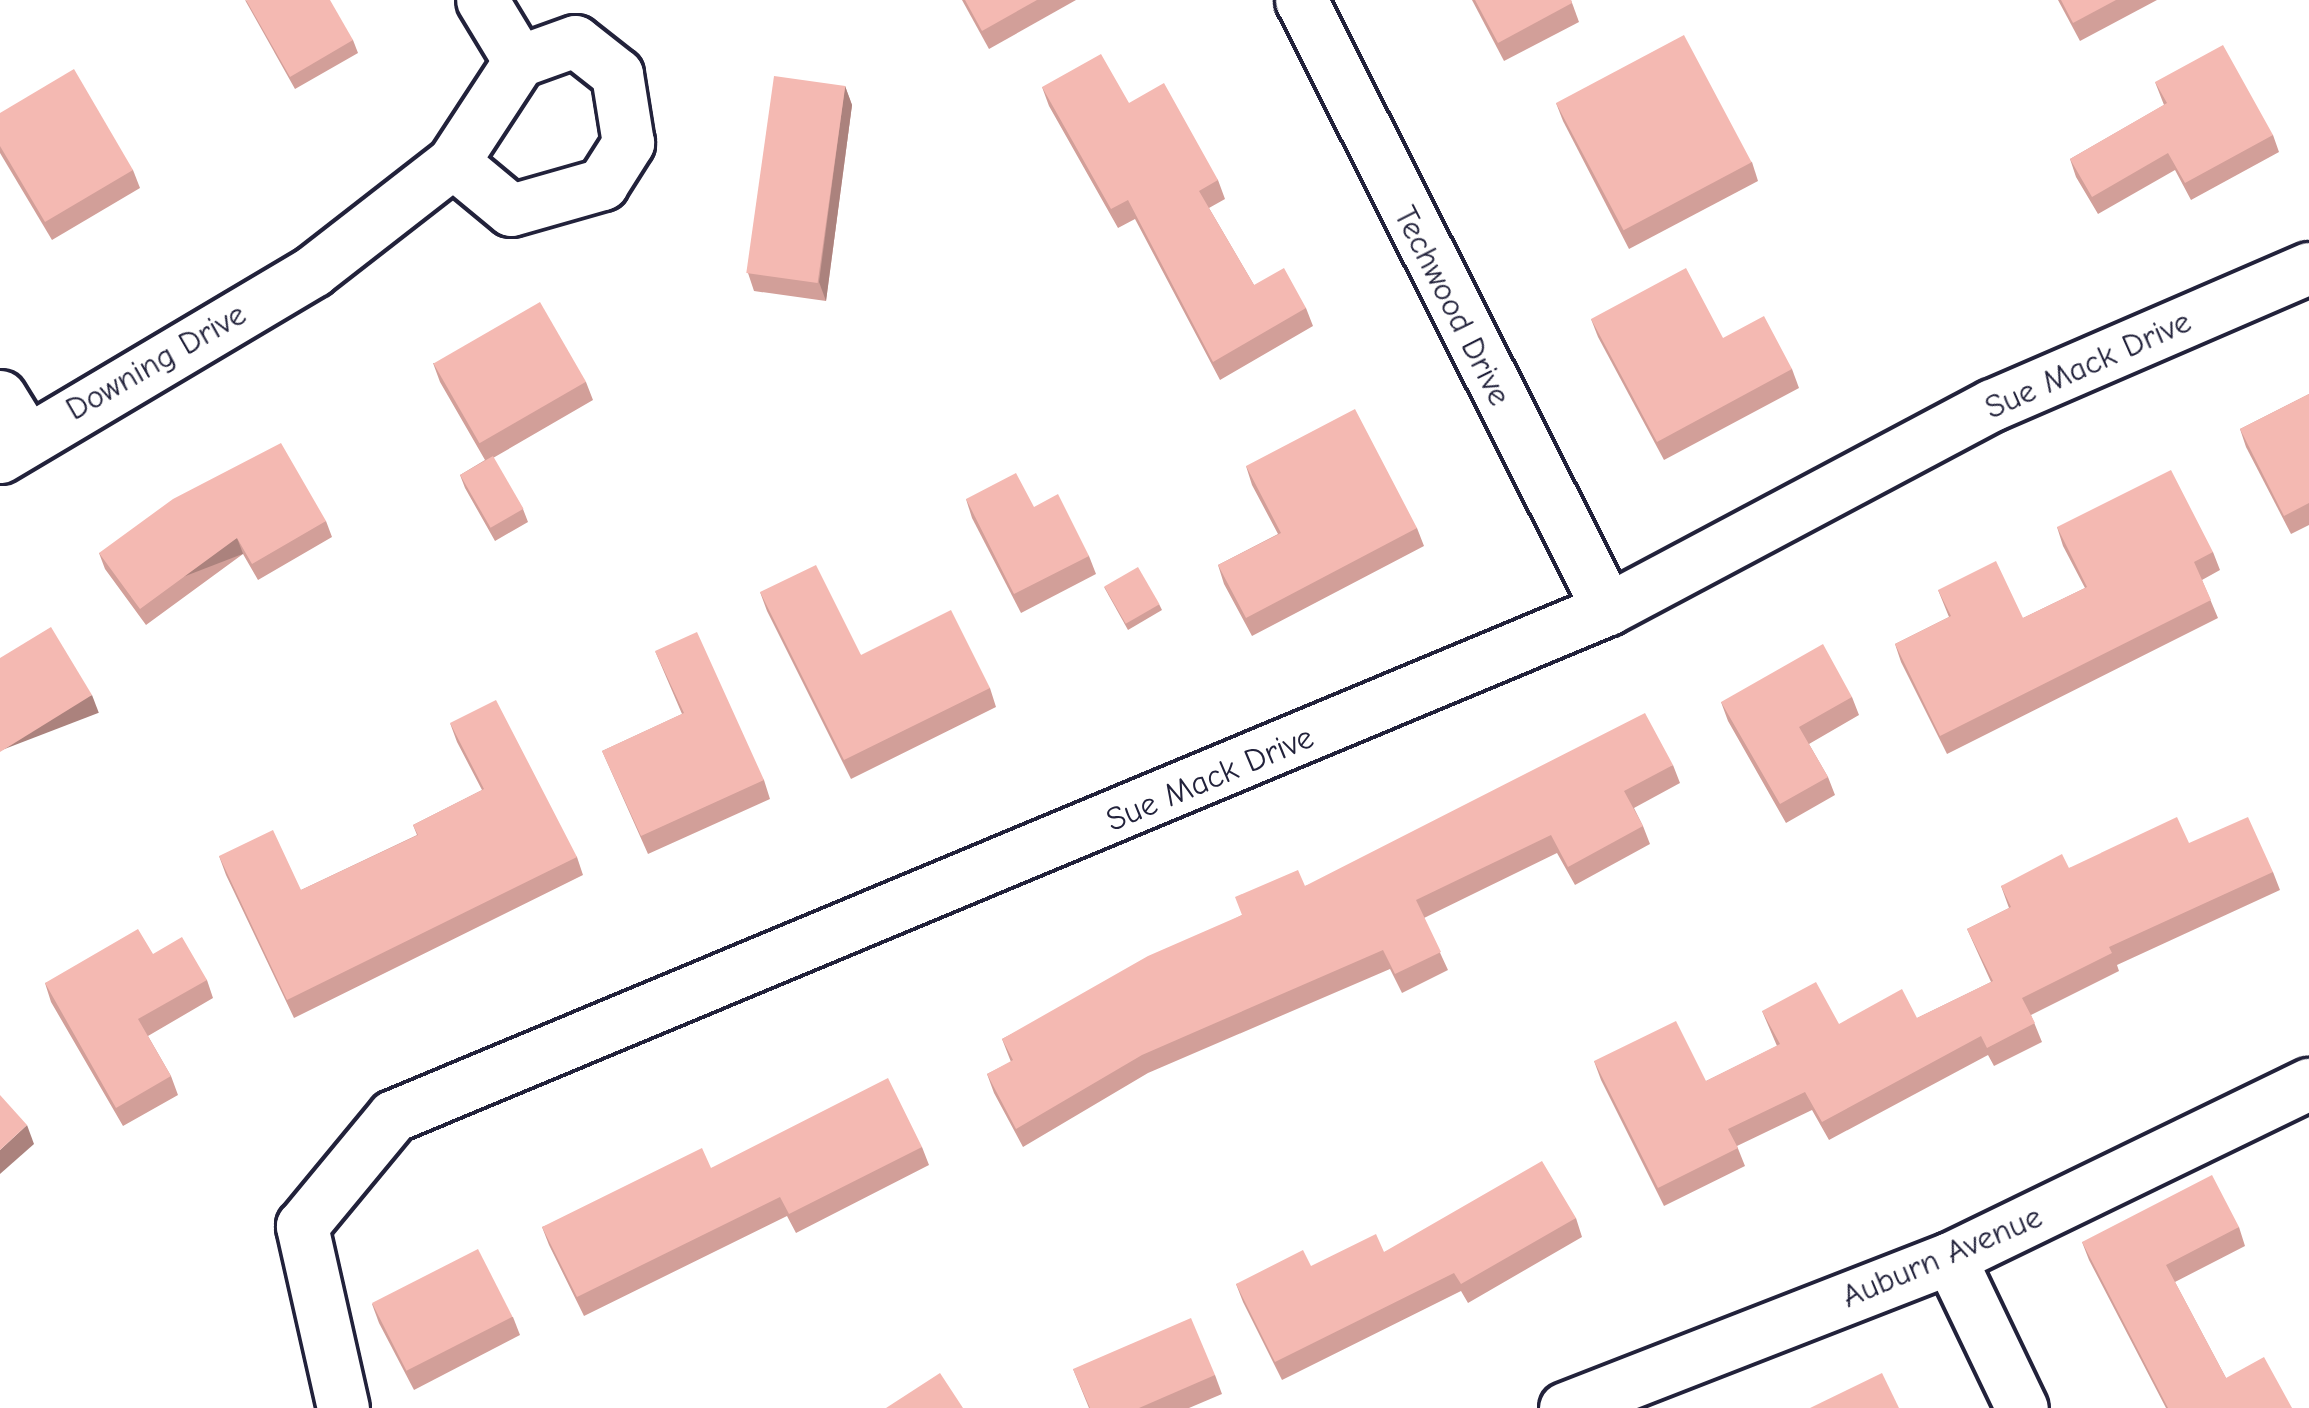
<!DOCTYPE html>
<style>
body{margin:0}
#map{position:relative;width:2309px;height:1408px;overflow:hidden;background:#fff;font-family:"Comic Neue",sans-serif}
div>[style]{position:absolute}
.roads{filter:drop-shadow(3px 0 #22223b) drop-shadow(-3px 0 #22223b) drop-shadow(0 3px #22223b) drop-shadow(0 -3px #22223b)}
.minor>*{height:51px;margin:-25.5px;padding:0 25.5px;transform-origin:25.5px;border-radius:25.5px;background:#fff}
.wall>*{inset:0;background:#d29f99}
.shaded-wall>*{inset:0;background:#ab827d;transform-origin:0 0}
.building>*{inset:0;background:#f4b9b2;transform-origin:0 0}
span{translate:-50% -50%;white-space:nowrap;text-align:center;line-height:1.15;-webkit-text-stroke:9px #fff;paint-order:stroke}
.street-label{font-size:33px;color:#22223b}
</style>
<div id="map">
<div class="roads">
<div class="minor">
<div style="left:1301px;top:0;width:682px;rotate:63.25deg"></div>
<div style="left:453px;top:162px;width:75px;rotate:39.6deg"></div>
<div style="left:511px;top:210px;width:95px;rotate:-15.9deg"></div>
<div style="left:602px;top:184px;width:49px;rotate:-57.6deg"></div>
<div style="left:628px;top:143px;width:70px;rotate:-99.1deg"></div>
<div style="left:617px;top:74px;width:53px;rotate:-141.8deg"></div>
<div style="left:575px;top:41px;width:59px;rotate:160.3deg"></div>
<div style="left:0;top:396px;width:49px;rotate:58.2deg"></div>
<div style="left:0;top:457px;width:364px;rotate:-30.7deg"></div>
<div style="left:313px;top:271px;width:177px;rotate:-37.9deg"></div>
<div style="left:453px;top:162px;width:121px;rotate:-56.8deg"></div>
<div style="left:519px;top:61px;width:71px;rotate:-121.2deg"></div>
<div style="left:1950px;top:1258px;width:166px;rotate:64.4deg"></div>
<div style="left:343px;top:1408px;width:187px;rotate:-102.7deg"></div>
<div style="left:302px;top:1226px;width:143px;rotate:-50.4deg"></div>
<div style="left:393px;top:1116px;width:1317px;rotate:-22.65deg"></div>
<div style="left:1608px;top:609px;width:435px;rotate:-28deg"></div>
<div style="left:1992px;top:405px;width:345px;rotate:-23.4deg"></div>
<div style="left:1565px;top:1408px;width:413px;rotate:-21.3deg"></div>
<div style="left:1950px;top:1258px;width:399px;rotate:-25.9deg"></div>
</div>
</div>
<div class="wall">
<div style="clip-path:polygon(245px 0,353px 40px,358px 53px,295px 89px)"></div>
<div style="clip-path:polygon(962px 0,1076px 0,989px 49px)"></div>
<div style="clip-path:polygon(1472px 0,1571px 0,1579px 22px,1504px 61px)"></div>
<div style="clip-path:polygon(2058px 0,2157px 0,2080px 41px)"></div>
<div style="clip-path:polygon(2155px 82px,2273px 135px,2279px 152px,2191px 200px,2175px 170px,2098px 214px,2076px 177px,2070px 159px,2164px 105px)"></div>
<div style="clip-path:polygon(845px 86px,852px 105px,826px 301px,754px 291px,748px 273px)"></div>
<div style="clip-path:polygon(1042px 87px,1129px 103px,1218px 180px,1225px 199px,1209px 208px,1254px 285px,1306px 308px,1313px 326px,1220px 380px,1135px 219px,1118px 228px,1049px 106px)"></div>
<div style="clip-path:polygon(1556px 103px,1752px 162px,1758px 181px,1629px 249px,1563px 121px)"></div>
<div style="clip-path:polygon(0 113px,133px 170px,140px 188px,52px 240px,0 153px)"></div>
<div style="clip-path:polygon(1591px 319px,1723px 338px,1792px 369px,1799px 388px,1664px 460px,1598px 337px)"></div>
<div style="clip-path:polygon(433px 363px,586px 382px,593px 400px,493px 458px,523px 509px,528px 522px,495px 541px,465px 488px,460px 475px,485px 460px,440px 382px)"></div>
<div style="clip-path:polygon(2309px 394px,2309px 525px,2291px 534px,2246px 447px,2240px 429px)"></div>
<div style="clip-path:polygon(1246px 466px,1417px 528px,1424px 546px,1252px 636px,1224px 584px,1218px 565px,1278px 534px,1252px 485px)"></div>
<div style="clip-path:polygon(966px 499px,1034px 507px,1089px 556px,1096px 574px,1021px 613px,972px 518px)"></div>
<div style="clip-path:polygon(326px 521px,332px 537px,258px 580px,243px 554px,146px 625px,105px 569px,99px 553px)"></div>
<div style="clip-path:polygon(2057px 527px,2213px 552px,2220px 570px,2202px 580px,2218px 618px,1947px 754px,1901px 662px,1895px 644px,1949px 617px,1938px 590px,2023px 618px,2085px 588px,2063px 546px)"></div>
<div style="clip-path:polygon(1104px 587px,1159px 604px,1162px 610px,1128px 630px)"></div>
<div style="clip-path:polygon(760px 592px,861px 655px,990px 688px,996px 707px,851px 779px,767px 611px)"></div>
<div style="clip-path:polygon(655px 651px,764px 780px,770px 799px,648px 854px,602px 751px,682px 714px)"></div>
<div style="clip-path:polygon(1852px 697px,1859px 715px,1809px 744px,1828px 777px,1835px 795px,1786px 823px,1728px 721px,1721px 702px)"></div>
<div style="clip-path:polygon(450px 723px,577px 857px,583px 875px,294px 1018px,226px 875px,219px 856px,301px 890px,417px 835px,413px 825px,482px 790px,457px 742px)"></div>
<div style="clip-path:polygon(1673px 765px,1680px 783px,1634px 808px,1643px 826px,1650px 844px,1575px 885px,1557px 853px,1424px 918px,1448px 970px,1402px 993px,1390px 969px,1148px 1073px,1023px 1147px,994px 1093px,987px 1074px,1011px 1062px,1002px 1039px,1242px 915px,1305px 886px)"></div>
<div style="clip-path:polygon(2189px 843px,2273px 872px,2280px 890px,2117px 965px,2119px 971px,2031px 1015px,2042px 1042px,1994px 1066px,1988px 1055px,1829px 1140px,1812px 1110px,1737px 1146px,1745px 1166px,1664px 1206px,1601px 1080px,1594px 1061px,1706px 1081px,1777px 1046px,1762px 1011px,1839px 1024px,1917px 1018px,1991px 982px,1967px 929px,2009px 908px,2001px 886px,2069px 868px)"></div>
<div style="clip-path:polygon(153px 954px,207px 980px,213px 998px,148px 1036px,171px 1076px,178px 1095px,123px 1126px,51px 1002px,45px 983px)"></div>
<div style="clip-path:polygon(922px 1147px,929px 1165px,796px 1233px,787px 1216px,584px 1316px,549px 1245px,542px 1227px,711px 1168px)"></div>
<div style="clip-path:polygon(1576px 1218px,1582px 1237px,1468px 1303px,1461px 1291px,1282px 1380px,1243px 1302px,1236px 1284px,1384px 1252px)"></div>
<div style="clip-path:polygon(2239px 1227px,2245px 1246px,2175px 1282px,2226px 1378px,2292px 1408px,2166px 1408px,2089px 1260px,2082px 1242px)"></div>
<div style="clip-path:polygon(372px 1304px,513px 1317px,520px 1335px,414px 1390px,379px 1323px)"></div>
<div style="clip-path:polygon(1073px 1369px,1215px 1375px,1222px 1394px,1189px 1408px,1089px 1408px)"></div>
</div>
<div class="shaded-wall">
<div style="clip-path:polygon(845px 86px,852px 105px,826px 301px,819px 282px)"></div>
<div style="left:237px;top:538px;width:17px;height:120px;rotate:69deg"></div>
<div style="left:92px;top:695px;width:19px;height:108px;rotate:69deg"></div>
<div style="clip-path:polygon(27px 1125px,34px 1144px,0 1174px,0 1150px)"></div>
</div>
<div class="building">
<div style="clip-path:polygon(246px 0,330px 0,353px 40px,290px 77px)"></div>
<div style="clip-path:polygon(965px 0,1037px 0,982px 31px)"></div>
<div style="clip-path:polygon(1475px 0,1571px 0,1572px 3px,1498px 43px)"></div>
<div style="clip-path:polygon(2061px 0,2116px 0,2073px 23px)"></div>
<div style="left:1684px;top:35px;width:144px;height:145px;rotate:62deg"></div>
<div style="clip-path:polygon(2223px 45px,2273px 135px,2185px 183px,2168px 153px,2092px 197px,2070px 159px,2167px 103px,2155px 82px)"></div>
<div style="clip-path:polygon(1101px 54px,1129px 103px,1164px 83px,1218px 180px,1199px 191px,1254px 285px,1284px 268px,1306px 308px,1213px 362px,1128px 200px,1111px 209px,1042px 87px)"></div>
<div style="clip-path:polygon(74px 69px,133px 170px,45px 222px,0 146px,0 113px)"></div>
<div style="left:774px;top:76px;width:72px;height:199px;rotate:8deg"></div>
<div style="clip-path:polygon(1686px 268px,1723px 338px,1764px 316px,1792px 369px,1657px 442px,1591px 319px)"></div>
<div style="left:540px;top:302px;width:92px;height:123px;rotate:60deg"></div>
<div style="clip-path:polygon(2309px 394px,2309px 503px,2284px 516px,2240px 429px)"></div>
<div style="clip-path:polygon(1355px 409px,1417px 528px,1246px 618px,1218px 565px,1281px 533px,1246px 466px)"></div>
<div style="clip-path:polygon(281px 443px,326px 521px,252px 564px,237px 538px,140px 609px,99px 553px,173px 499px)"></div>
<div style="left:493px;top:456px;width:61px;height:38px;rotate:60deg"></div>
<div style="clip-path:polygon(2171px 470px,2213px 552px,2194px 562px,2211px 600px,1940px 736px,1895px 644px,1951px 616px,1938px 590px,1996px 561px,2023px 618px,2087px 587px,2057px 527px)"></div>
<div style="clip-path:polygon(1016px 473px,1034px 507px,1058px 494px,1089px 556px,1014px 594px,966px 499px)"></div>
<div style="clip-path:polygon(816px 565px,861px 655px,951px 610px,990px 688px,844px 760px,760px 592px)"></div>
<div style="left:1138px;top:567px;width:43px;height:39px;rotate:60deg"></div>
<div style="clip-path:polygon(51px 627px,92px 695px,0 752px,0 658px)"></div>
<div style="clip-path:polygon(697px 632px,764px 780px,641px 836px,602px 751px,684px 713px,655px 651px)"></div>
<div style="clip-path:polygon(1823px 644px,1852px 697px,1799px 727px,1828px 777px,1780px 804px,1721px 702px)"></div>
<div style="clip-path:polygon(496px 700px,577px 857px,287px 1000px,219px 856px,273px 830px,301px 890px,418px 835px,413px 825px,484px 789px,450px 723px)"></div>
<div style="clip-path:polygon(1645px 713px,1673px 765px,1624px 791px,1643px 826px,1568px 867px,1551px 835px,1416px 900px,1441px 952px,1395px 974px,1383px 950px,1142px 1055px,1016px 1129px,987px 1074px,1013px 1060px,1002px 1039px,1148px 956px,1242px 915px,1235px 897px,1298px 870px,1305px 886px)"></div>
<div style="clip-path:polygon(2177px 817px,2189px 843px,2248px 817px,2273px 872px,2109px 947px,2112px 953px,2022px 998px,2035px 1023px,1987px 1048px,1981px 1036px,1822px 1122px,1805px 1092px,1728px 1129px,1738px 1148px,1658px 1188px,1594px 1061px,1676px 1021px,1706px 1081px,1780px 1044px,1762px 1011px,1816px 982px,1839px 1024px,1902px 989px,1917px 1018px,1993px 981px,1967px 929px,2011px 907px,2001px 886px,2062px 854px,2069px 868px)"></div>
<div style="clip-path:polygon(138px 929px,153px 954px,182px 937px,207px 980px,138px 1019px,171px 1076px,116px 1108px,45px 983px)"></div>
<div style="clip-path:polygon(888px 1078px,922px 1147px,789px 1214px,780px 1197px,577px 1297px,542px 1227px,702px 1148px,711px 1168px)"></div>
<div style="clip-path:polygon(0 1095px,27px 1125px,0 1150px)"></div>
<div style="clip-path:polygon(1542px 1161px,1576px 1218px,1461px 1284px,1454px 1273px,1275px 1362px,1236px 1284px,1303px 1250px,1311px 1266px,1376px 1234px,1384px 1252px)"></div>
<div style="clip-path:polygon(2212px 1175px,2239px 1227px,2166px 1265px,2226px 1378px,2264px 1357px,2292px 1408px,2168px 1408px,2082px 1242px)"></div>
<div style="left:478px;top:1249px;width:76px;height:119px;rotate:63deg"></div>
<div style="clip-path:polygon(1191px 1318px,1215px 1375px,1139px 1408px,1090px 1408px,1073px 1369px)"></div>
<div style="clip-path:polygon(940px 1373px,963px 1408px,886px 1408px)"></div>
<div style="clip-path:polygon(1882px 1373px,1899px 1408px,1810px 1408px)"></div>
</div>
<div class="street-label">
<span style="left:1452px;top:306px;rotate:63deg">Techwood Drive</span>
<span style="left:156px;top:362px;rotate:-30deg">Downing Drive</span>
<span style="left:2088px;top:365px;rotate:-24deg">Sue Mack Drive</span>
<span style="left:1210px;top:779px;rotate:-23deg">Sue Mack Drive</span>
<span style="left:1942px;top:1257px;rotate:-23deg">Auburn Avenue</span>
</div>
</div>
